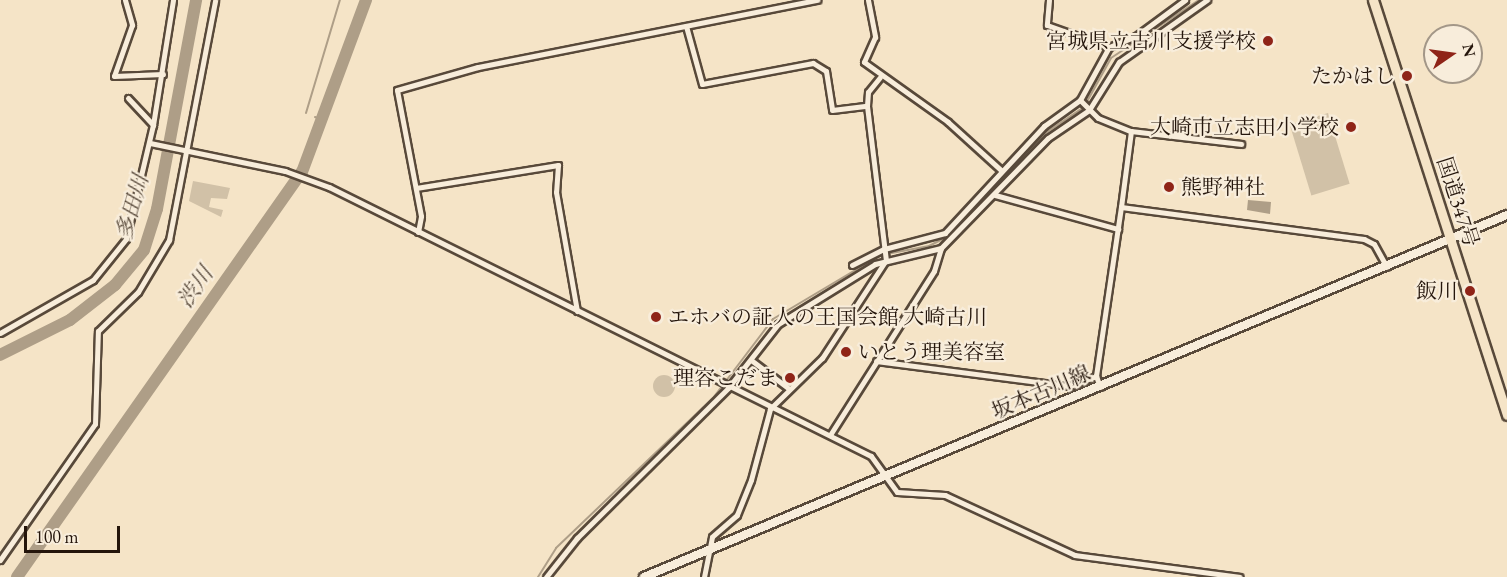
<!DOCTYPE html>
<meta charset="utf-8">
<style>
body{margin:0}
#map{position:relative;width:1507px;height:577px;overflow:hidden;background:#f5e4c7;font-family:"EB Garamond","Noto Serif JP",serif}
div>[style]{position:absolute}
.green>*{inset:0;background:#d1c1a7;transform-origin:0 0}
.round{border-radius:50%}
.water>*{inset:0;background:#ae9e87}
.stream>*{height:2px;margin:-1px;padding:0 1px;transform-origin:1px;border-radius:1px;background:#ae9e87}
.river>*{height:12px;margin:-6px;padding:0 6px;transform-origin:6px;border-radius:6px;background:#ae9e87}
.roads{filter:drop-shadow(2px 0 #58493a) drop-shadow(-2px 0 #58493a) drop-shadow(0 2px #58493a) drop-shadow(0 -2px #58493a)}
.street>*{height:5px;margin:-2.5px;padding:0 2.5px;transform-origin:2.5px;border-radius:2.5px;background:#f8eddb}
.secondary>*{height:8px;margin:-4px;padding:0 4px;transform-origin:4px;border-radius:4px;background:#f8eddb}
.highway>*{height:9px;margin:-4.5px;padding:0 4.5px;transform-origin:4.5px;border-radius:4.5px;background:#f5e4c7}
.dots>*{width:16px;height:16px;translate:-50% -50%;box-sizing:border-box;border:3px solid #f8eddb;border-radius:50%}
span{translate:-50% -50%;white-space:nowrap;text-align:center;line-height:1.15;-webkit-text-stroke:4.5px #f8eddb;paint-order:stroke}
.poi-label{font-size:21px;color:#24150b}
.right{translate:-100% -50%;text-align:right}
.left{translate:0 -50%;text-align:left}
.street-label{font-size:21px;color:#24150b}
.water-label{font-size:22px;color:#5b4c3d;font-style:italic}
.north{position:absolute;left:1423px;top:24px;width:60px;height:60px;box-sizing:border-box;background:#f8eddb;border:2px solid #a39788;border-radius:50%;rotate:77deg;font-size:16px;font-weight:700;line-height:24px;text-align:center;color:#24150b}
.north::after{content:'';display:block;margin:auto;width:21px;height:27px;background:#8f2418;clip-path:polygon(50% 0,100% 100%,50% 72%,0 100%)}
.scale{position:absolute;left:24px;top:526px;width:96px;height:27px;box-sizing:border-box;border:3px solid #24150b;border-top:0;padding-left:8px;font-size:18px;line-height:21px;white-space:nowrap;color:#24150b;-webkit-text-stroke:4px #f8eddb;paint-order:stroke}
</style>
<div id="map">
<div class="green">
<div style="left:1328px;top:113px;width:74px;height:40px;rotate:73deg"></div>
<div style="clip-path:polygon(193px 181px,230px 188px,227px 199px,211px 198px,209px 207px,223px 210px,221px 217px,189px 201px)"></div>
<div class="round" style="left:653px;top:375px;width:22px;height:22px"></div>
</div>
<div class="water">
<div style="clip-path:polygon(1248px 200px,1271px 202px,1270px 214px,1247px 210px)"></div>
</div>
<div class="stream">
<div style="left:306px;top:113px;width:118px;rotate:-73.3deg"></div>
<div style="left:315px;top:117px;width:9px;rotate:21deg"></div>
<div style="left:972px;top:213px;width:110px;rotate:-47.2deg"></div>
<div style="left:1047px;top:132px;width:45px;rotate:-34deg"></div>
<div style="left:1084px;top:107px;width:56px;rotate:-61.1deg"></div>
<div style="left:1111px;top:58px;width:105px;rotate:-33.4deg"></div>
<div style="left:538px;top:577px;width:34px;rotate:-58deg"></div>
<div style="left:556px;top:548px;width:217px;rotate:-43.7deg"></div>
<div style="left:713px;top:398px;width:99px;rotate:-52.8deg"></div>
<div style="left:773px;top:319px;width:126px;rotate:-30.7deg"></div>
<div style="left:881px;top:255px;width:49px;rotate:-10.6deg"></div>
<div style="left:929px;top:246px;width:22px;rotate:-27deg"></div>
</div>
<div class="river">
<div style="left:0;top:355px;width:78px;rotate:-26.6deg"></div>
<div style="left:70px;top:320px;width:57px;rotate:-37.9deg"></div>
<div style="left:115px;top:285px;width:45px;rotate:-50.4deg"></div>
<div style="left:144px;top:250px;width:43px;rotate:-72.4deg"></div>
<div style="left:157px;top:209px;width:213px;rotate:-79.4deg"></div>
<div style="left:17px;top:577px;width:495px;rotate:-54.9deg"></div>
<div style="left:302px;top:172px;width:184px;rotate:-69.6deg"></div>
</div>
<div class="roads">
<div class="street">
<div style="left:125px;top:0;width:26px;rotate:74deg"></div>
<div style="left:132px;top:25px;width:54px;rotate:109.4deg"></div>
<div style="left:114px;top:76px;width:49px;rotate:-2.3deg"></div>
<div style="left:868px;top:0;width:38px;rotate:79deg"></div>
<div style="left:875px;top:37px;width:27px;rotate:114deg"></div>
<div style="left:864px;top:62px;width:103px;rotate:35.5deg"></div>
<div style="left:948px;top:122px;width:72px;rotate:42.2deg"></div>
<div style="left:1049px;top:0;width:25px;rotate:95deg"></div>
<div style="left:1047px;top:25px;width:66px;rotate:19.5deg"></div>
<div style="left:686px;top:26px;width:60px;rotate:74.6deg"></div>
<div style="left:702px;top:84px;width:113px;rotate:-10.7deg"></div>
<div style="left:813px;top:63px;width:15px;rotate:32deg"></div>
<div style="left:826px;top:71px;width:39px;rotate:81deg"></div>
<div style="left:832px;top:110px;width:35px;rotate:-7deg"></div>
<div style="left:867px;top:106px;width:155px;rotate:83deg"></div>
<div style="left:886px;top:260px;width:117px;rotate:123.1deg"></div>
<div style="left:822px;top:358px;width:73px;rotate:135.6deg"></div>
<div style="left:770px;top:409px;width:73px;rotate:105deg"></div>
<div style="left:751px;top:480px;width:38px;rotate:112deg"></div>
<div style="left:737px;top:515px;width:33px;rotate:139deg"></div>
<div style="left:712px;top:537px;width:41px;rotate:101.3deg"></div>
<div style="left:128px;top:98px;width:37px;rotate:47deg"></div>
<div style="left:1080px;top:100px;width:25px;rotate:45deg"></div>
<div style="left:1098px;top:118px;width:35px;rotate:22deg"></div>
<div style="left:1131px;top:131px;width:77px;rotate:97.5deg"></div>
<div style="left:1121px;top:207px;width:245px;rotate:7.5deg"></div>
<div style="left:1364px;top:239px;width:11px;rotate:27deg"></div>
<div style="left:1374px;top:244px;width:26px;rotate:61deg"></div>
<div style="left:867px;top:106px;width:14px;rotate:-86deg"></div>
<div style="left:868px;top:92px;width:19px;rotate:-51deg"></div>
<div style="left:1131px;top:131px;width:111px;rotate:6.7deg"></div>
<div style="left:150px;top:143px;width:138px;rotate:11.7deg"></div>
<div style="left:285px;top:171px;width:47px;rotate:20deg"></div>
<div style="left:329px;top:187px;width:605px;rotate:26.4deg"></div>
<div style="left:871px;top:456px;width:44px;rotate:54.2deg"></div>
<div style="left:897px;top:492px;width:48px;rotate:3.6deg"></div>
<div style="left:945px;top:495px;width:143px;rotate:24.8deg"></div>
<div style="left:1075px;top:555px;width:166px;rotate:7.6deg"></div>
<div style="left:416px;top:188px;width:144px;rotate:-9.2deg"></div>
<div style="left:558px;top:165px;width:27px;rotate:94deg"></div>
<div style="left:556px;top:192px;width:121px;rotate:80deg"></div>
<div style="left:995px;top:195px;width:128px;rotate:15.5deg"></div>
<div style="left:418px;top:232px;width:16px;rotate:-79deg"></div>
<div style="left:421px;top:216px;width:128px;rotate:-100.8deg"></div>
<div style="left:397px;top:90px;width:84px;rotate:-15.9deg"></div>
<div style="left:478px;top:67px;width:346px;rotate:-11.2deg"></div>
<div style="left:852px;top:265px;width:36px;rotate:-27deg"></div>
<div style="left:884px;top:249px;width:63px;rotate:-14.7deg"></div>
<div style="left:945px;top:233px;width:146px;rotate:-47.2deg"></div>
<div style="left:1044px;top:126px;width:44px;rotate:-35.8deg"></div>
<div style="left:1080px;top:100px;width:60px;rotate:-61.3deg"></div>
<div style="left:1109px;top:47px;width:29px;rotate:-22deg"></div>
<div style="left:1136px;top:36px;width:61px;rotate:-36.3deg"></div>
<div style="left:0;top:333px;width:107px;rotate:-29.7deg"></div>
<div style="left:93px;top:280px;width:53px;rotate:-51.2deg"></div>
<div style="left:126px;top:239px;width:117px;rotate:-76.7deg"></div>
<div style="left:153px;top:125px;width:127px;rotate:-80.9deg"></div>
<div style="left:751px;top:360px;width:46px;rotate:37.1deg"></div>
<div style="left:876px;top:361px;width:195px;rotate:7.4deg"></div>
<div style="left:1069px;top:386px;width:29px;rotate:-20deg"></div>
<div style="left:1100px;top:387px;width:12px;rotate:-110deg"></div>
<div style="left:1096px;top:376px;width:171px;rotate:-81.6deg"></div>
<div style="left:830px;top:435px;width:194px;rotate:-57.6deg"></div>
<div style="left:934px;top:271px;width:24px;rotate:-73deg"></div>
<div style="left:0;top:560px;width:166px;rotate:-55.1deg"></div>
<div style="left:95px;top:424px;width:93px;rotate:-88.2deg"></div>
<div style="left:98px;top:331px;width:56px;rotate:-44.3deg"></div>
<div style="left:138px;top:292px;width:61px;rotate:-59.2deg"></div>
<div style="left:169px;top:240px;width:244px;rotate:-79.1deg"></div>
<div style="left:546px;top:577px;width:50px;rotate:-51.5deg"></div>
<div style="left:577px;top:538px;width:213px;rotate:-44.8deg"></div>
<div style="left:728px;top:388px;width:81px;rotate:-52deg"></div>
<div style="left:778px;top:324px;width:114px;rotate:-31.7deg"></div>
<div style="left:875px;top:264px;width:68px;rotate:-13.6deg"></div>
<div style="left:941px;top:248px;width:153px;rotate:-45.8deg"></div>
<div style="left:1048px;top:138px;width:50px;rotate:-34.3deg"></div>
<div style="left:1089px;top:110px;width:57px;rotate:-58deg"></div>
<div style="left:1119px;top:62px;width:108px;rotate:-35.2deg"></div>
</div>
<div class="secondary">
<div style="left:644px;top:577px;width:936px;rotate:-22.76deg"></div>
</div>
<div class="highway">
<div style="left:1373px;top:0;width:436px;rotate:72.1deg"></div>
</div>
</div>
<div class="dots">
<div style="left:1268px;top:41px;background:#8f2418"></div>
<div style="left:1407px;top:76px;background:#8f2418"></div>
<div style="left:1351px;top:127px;background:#8f2418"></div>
<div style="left:1169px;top:187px;background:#8f2418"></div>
<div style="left:1470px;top:291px;background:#8f2418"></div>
<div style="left:656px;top:317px;background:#8f2418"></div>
<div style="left:846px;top:352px;background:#8f2418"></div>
<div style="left:790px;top:378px;background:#8f2418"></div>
</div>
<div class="poi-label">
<span class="right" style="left:1256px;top:41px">宮城県立古川支援学校</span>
<span class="right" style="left:1395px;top:76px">たかはし</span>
<span class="right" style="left:1339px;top:127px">大崎市立志田小学校</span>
<span class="left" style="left:1181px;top:187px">熊野神社</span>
<span class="right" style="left:1458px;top:291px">飯川</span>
<span class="left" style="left:668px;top:317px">エホバの証人の王国会館 大崎古川</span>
<span class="left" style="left:858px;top:352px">いとう理美容室</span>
<span class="right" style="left:778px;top:378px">理容こだま</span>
</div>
<div class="street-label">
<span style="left:1458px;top:202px;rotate:72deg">国道347号</span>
<span style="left:1041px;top:392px;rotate:-23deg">坂本古川線</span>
</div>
<div class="water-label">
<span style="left:132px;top:207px;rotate:-74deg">多田川</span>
<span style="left:195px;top:287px;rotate:-55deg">渋川</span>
</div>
<div class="north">N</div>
<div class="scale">100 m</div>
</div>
